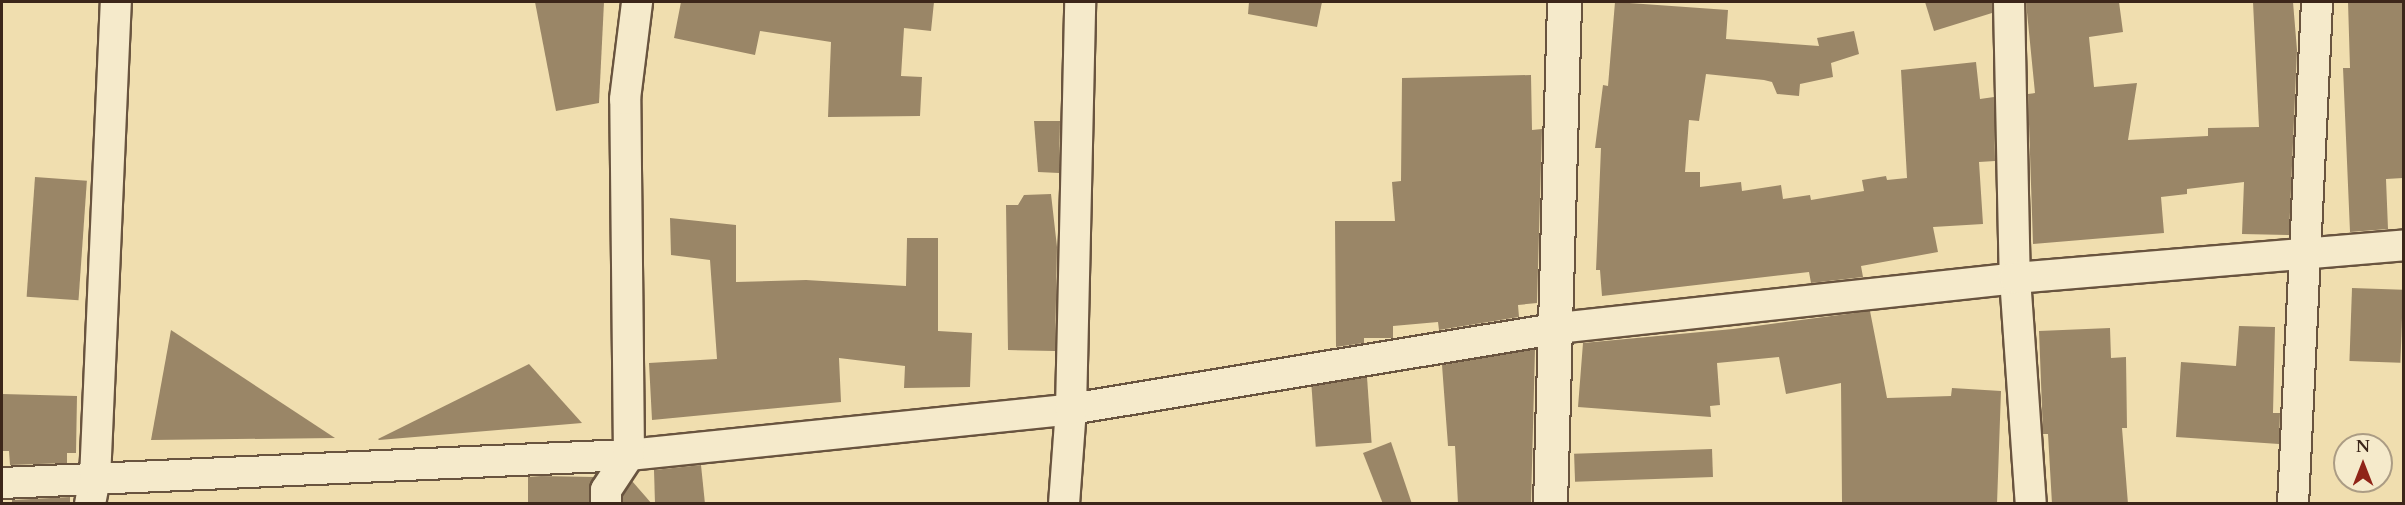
<!DOCTYPE html>
<style>
body{margin:0}
#map{position:relative;width:2405px;height:505px;overflow:hidden;background:#f0deaf;font-family:Cardo,serif}
div>[style]{position:absolute}
.building>*{inset:0;background:#9a8667;transform-origin:0 0}
.roads{filter:drop-shadow(2px 0 #69543f) drop-shadow(-2px 0 #69543f) drop-shadow(0 2px #69543f) drop-shadow(0 -2px #69543f)}
.street>*{height:30px;margin:-15px;padding:0 15px;transform-origin:15px;border-radius:15px;background:#f5eacb}
.secondary>*{height:33px;margin:-16.5px;padding:0 16.5px;transform-origin:16.5px;border-radius:16.5px;background:#f5eacb}
span{translate:-50% -50%;white-space:nowrap;text-align:center;line-height:1.15;-webkit-text-stroke:5px #f5eacb;paint-order:stroke}
.frame{position:absolute;inset:0;border:3px solid #3c261a;pointer-events:none}
.north{position:absolute;left:2333px;top:433px;width:60px;height:60px;box-sizing:border-box;background:#f5eacb;border:2px solid #ab9c84;border-radius:50%;rotate:0deg;font-size:16px;font-weight:700;line-height:24px;text-align:center;color:#3c261a}
.north::after{content:'';display:block;margin:auto;width:21px;height:27px;background:#8f2418;clip-path:polygon(50% 0,100% 100%,50% 72%,0 100%)}
</style>
<div id="map">
<div class="building">
<div style="clip-path:polygon(535px 2px,604px 2px,599px 103px,556px 111px)"></div>
<div style="clip-path:polygon(681px 2px,934px 2px,931px 31px,904px 28px,901px 76px,922px 77px,920px 116px,828px 117px,831px 42px,760px 31px,755px 55px,674px 38px)"></div>
<div style="clip-path:polygon(1249px 2px,1322px 2px,1317px 27px,1248px 14px)"></div>
<div style="clip-path:polygon(1615px 2px,1728px 10px,1726px 39px,1819px 46px,1817px 38px,1854px 31px,1859px 54px,1831px 63px,1833px 77px,1800px 84px,1799px 96px,1777px 94px,1772px 82px,1764px 80px,1706px 74px,1699px 121px,1689px 120px,1685px 172px,1700px 172px,1700px 187px,1741px 182px,1742px 191px,1781px 185px,1783px 199px,1810px 195px,1811px 200px,1864px 191px,1862px 180px,1886px 176px,1887px 180px,1907px 178px,1901px 70px,1976px 62px,1980px 99px,1994px 97px,1995px 161px,1979px 162px,1983px 224px,1933px 227px,1938px 252px,1861px 266px,1863px 277px,1811px 283px,1809px 272px,1602px 296px,1600px 270px,1596px 270px,1601px 148px,1595px 148px,1603px 85px,1608px 86px)"></div>
<div style="clip-path:polygon(1925px 2px,1992px 2px,1992px 13px,1934px 31px)"></div>
<div style="clip-path:polygon(2026px 2px,2119px 2px,2123px 32px,2089px 37px,2094px 87px,2137px 83px,2128px 140px,2208px 136px,2208px 128px,2259px 127px,2253px 2px,2293px 2px,2297px 50px,2289px 235px,2242px 234px,2244px 182px,2187px 189px,2187px 194px,2161px 197px,2164px 233px,2033px 244px,2028px 94px,2035px 93px)"></div>
<div style="clip-path:polygon(2348px 2px,2403px 2px,2403px 178px,2386px 179px,2388px 229px,2350px 232px,2343px 68px,2350px 68px)"></div>
<div style="clip-path:polygon(1531px 75px,1532px 130px,1542px 129px,1537px 303px,1518px 305px,1519px 317px,1439px 330px,1438px 322px,1393px 326px,1393px 338px,1364px 338px,1364px 343px,1336px 347px,1335px 221px,1395px 221px,1392px 182px,1401px 181px,1402px 78px)"></div>
<div style="clip-path:polygon(1034px 121px,1060px 121px,1059px 173px,1038px 172px)"></div>
<div style="left:35px;top:177px;width:52px;height:120px;rotate:4deg"></div>
<div style="clip-path:polygon(1051px 194px,1057px 247px,1055px 351px,1008px 350px,1006px 205px,1018px 205px,1024px 195px)"></div>
<div style="clip-path:polygon(670px 218px,736px 225px,736px 282px,806px 280px,906px 286px,907px 238px,938px 238px,938px 331px,972px 333px,970px 387px,904px 388px,905px 366px,839px 358px,841px 402px,652px 420px,649px 363px,717px 359px,710px 260px,671px 255px)"></div>
<div style="left:2352px;top:288px;width:51px;height:73px;rotate:2deg"></div>
<div style="clip-path:polygon(1870px 311px,1887px 398px,1951px 396px,1952px 388px,2001px 391px,1997px 504px,1842px 503px,1841px 383px,1786px 394px,1779px 357px,1717px 363px,1720px 405px,1710px 406px,1711px 417px,1578px 407px,1583px 343px,1733px 329px)"></div>
<div style="clip-path:polygon(2239px 326px,2275px 327px,2273px 413px,2280px 413px,2279px 444px,2176px 437px,2181px 362px,2236px 366px)"></div>
<div style="clip-path:polygon(2110px 328px,2111px 358px,2126px 357px,2127px 428px,2122px 428px,2128px 504px,2052px 504px,2048px 434px,2043px 434px,2039px 331px)"></div>
<div style="clip-path:polygon(171px 330px,335px 438px,151px 440px)"></div>
<div style="clip-path:polygon(1535px 349px,1531px 504px,1458px 504px,1455px 446px,1448px 446px,1442px 365px)"></div>
<div style="clip-path:polygon(529px 364px,582px 423px,379px 440px,378px 439px)"></div>
<div style="left:1367px;top:377px;width:66px;height:56px;rotate:86deg"></div>
<div style="clip-path:polygon(2px 394px,77px 396px,76px 453px,67px 453px,67px 463px,10px 465px,9px 451px,2px 451px)"></div>
<div style="clip-path:polygon(1391px 442px,1412px 504px,1383px 504px,1363px 453px)"></div>
<div style="left:1712px;top:449px;width:28px;height:138px;rotate:88deg"></div>
<div style="clip-path:polygon(701px 465px,705px 504px,655px 504px,654px 470px)"></div>
<div style="clip-path:polygon(541px 476px,594px 477px,589px 504px,528px 504px,528px 477px)"></div>
<div style="clip-path:polygon(632px 481px,652px 504px,623px 504px,623px 495px)"></div>
<div style="clip-path:polygon(70px 497px,70px 504px,12px 504px,12px 500px)"></div>
</div>
<div class="roads">
<div class="street">
<div style="left:2009px;top:2px;width:276px;rotate:88.8deg"></div>
<div style="left:2015px;top:278px;width:227px;rotate:86deg"></div>
<div style="left:2px;top:483px;width:628px;rotate:-2.56deg"></div>
<div style="left:629px;top:455px;width:444px;rotate:-5.9deg"></div>
<div style="left:1071px;top:409px;width:494px;rotate:-9.4deg"></div>
<div style="left:1558px;top:328px;width:460px;rotate:-6.2deg"></div>
<div style="left:2015px;top:278px;width:390px;rotate:-4.8deg"></div>
<div style="left:90px;top:504px;width:25px;rotate:-79deg"></div>
<div style="left:95px;top:479px;width:477px;rotate:-87.5deg"></div>
<div style="left:606px;top:504px;width:14px;rotate:-90deg"></div>
<div style="left:606px;top:490px;width:42px;rotate:-56.7deg"></div>
<div style="left:629px;top:455px;width:356px;rotate:-90.6deg"></div>
<div style="left:625px;top:99px;width:98px;rotate:-82.9deg"></div>
<div style="left:1064px;top:504px;width:95px;rotate:-85.8deg"></div>
<div style="left:1071px;top:409px;width:407px;rotate:-88.7deg"></div>
<div style="left:2293px;top:504px;width:503px;rotate:-87.26deg"></div>
</div>
<div class="secondary">
<div style="left:1550px;top:504px;width:502px;rotate:-88.4deg"></div>
</div>
</div>
<div class="frame"></div>
<div class="north">N</div>
</div>
